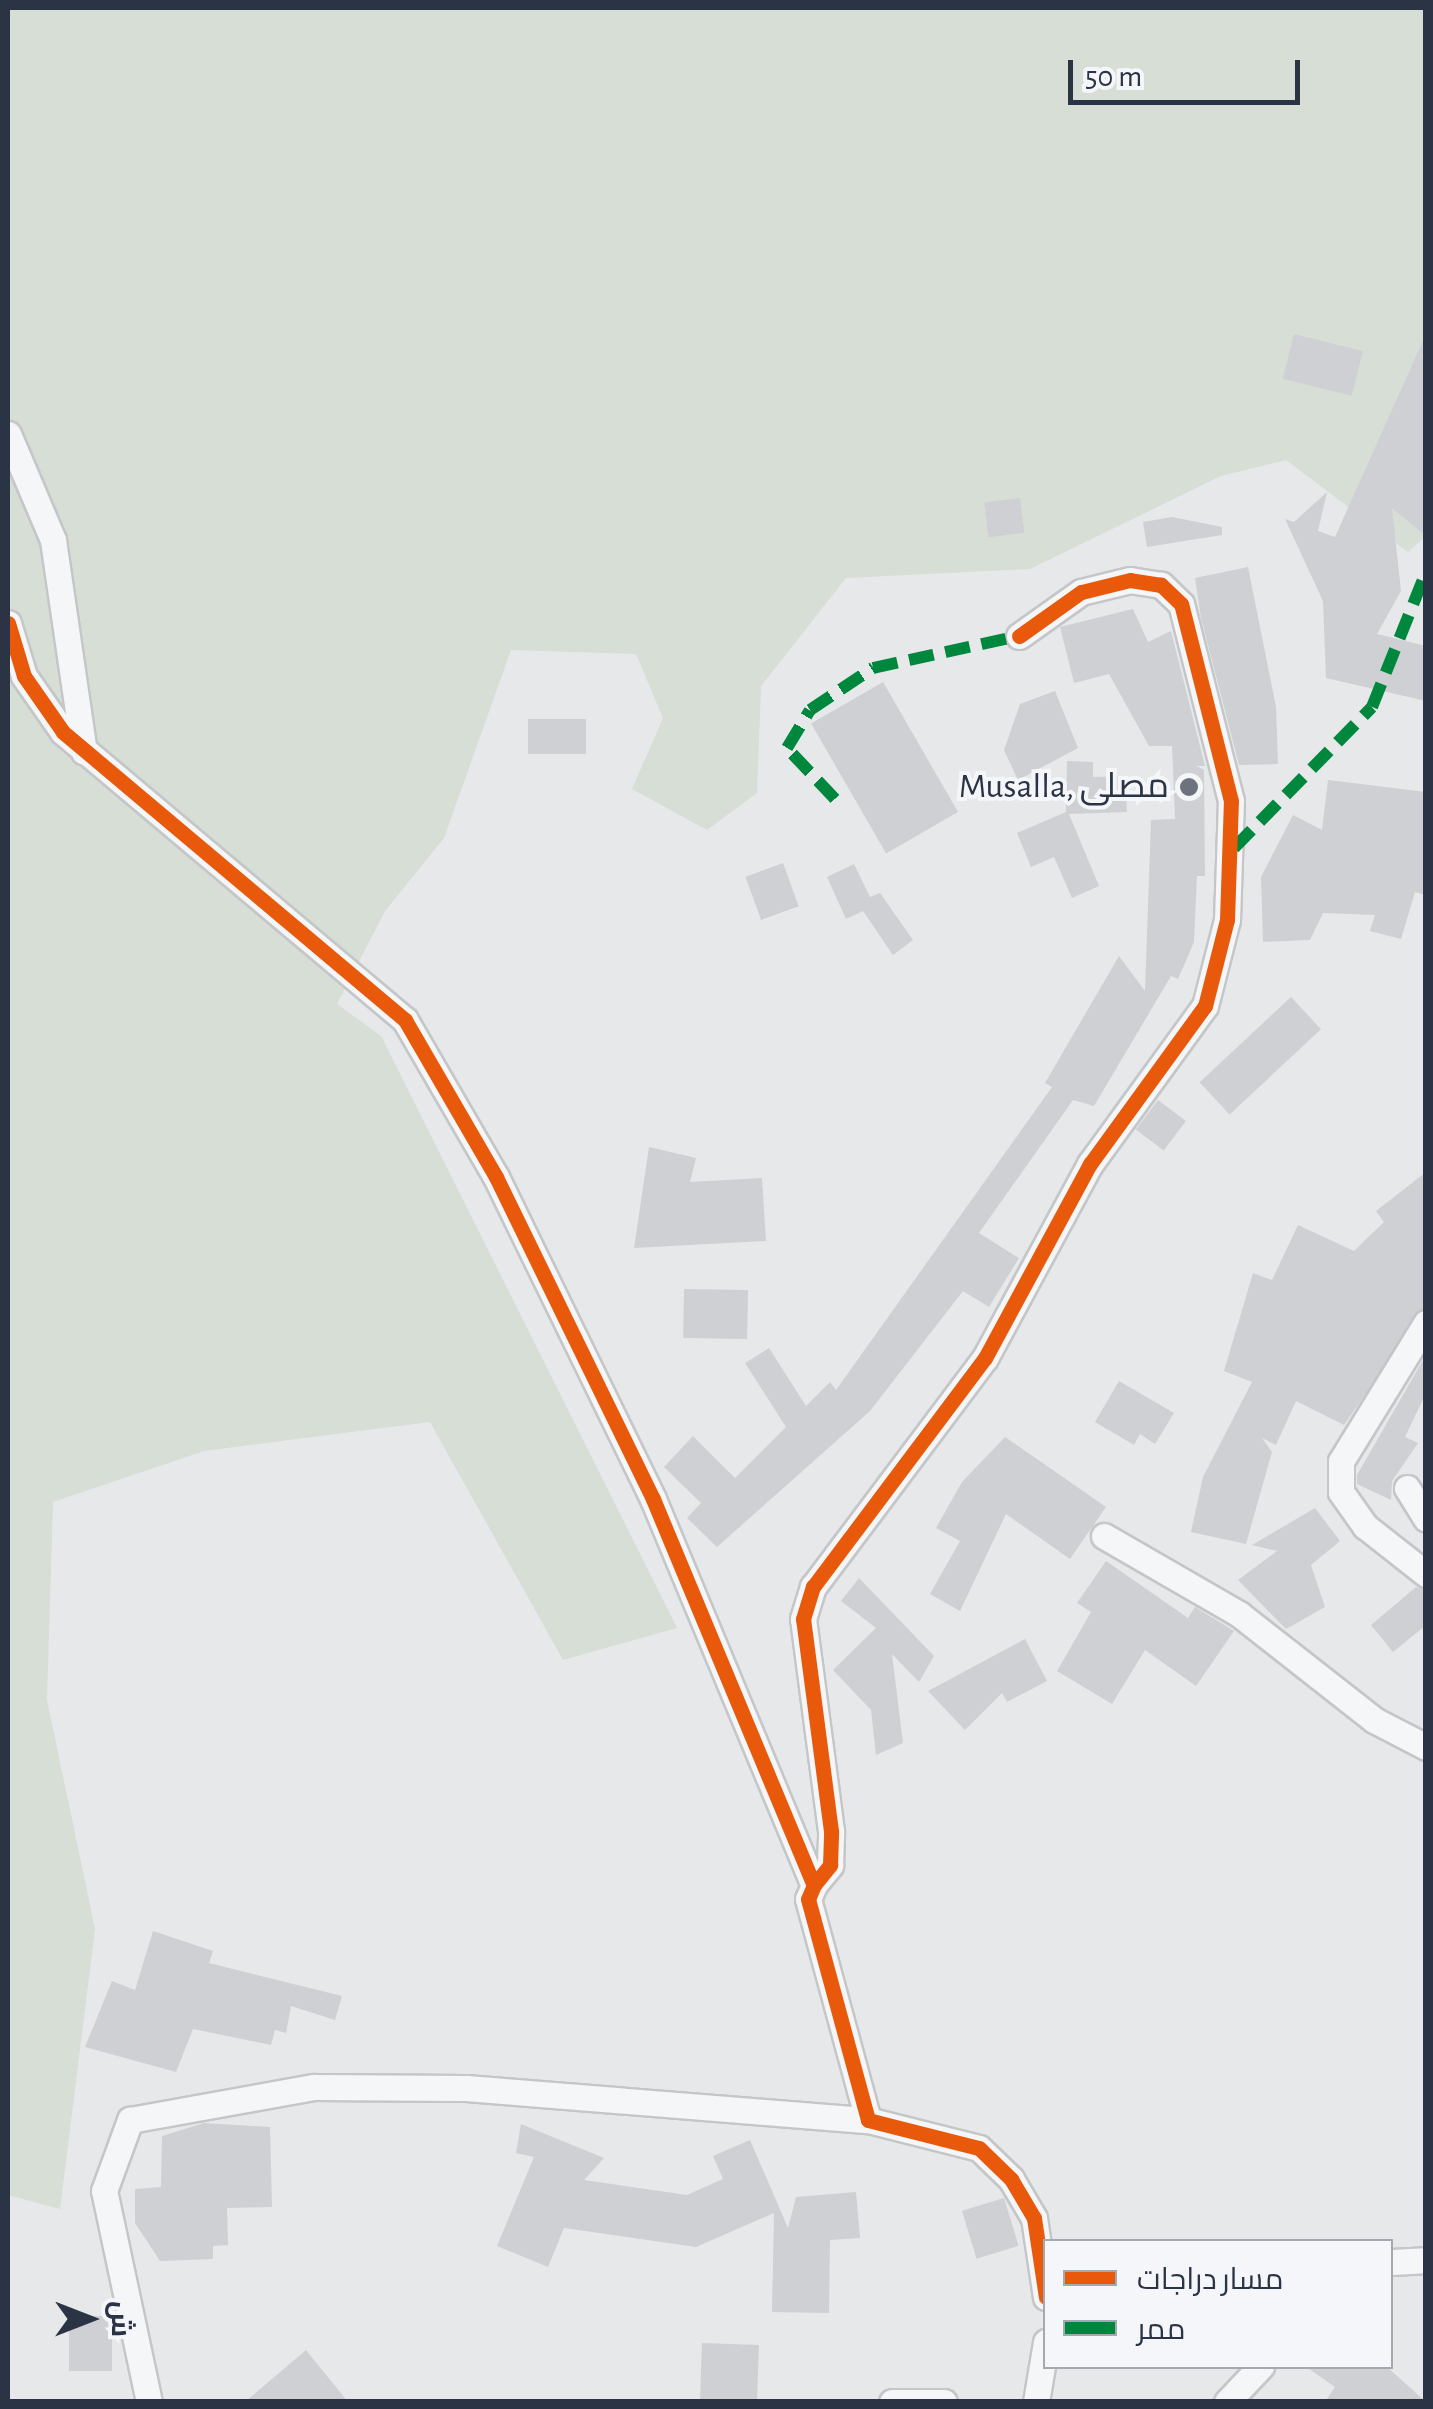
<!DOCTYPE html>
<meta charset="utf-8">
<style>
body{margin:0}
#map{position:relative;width:1433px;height:2409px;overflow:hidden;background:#e6e8ea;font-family:"Alegreya Sans",Cairo,sans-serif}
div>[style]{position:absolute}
.green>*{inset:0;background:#d6ded6}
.building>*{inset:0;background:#ced0d3;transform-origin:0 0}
.roads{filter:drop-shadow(2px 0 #c4c6c8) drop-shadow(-2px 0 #c4c6c8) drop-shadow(0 2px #c4c6c8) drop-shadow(0 -2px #c4c6c8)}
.minor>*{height:25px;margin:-12.5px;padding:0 12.5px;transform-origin:12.5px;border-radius:12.5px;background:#f5f6f7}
.quiet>*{height:12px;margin-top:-6px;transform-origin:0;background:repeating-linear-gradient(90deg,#00873e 0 25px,transparent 0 37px)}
.cycleway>*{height:15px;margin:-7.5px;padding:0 7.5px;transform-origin:7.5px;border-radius:7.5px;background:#e8590c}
.dots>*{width:28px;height:28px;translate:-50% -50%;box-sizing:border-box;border:5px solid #f4f6f9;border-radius:50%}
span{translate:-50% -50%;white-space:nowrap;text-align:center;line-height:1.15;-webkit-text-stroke:8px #f4f6f9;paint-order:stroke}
.poi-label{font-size:35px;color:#2b3445}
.right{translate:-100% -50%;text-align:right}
.frame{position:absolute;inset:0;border:10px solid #2b3445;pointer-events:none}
.legend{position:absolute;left:1043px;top:2239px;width:350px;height:130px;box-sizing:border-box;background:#f4f6f9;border:2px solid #a4a8b1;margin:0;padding:12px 18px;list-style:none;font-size:30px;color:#2b3445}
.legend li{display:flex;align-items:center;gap:20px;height:50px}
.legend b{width:50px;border:2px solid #a4a8b1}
.north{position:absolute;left:40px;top:2269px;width:100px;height:100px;-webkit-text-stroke:8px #f4f6f9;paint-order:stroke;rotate:90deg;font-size:28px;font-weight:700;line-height:40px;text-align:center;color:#2b3445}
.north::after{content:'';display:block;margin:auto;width:35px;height:45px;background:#2b3445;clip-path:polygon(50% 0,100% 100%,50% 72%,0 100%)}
.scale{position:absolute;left:1068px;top:60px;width:232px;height:45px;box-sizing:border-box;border:5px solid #2b3445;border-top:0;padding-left:12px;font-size:30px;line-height:35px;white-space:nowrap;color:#2b3445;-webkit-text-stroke:8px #f4f6f9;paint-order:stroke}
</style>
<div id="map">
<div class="green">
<div style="clip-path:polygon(8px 8px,1426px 8px,1426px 536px,1408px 552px,1286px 460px,1221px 476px,1030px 569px,846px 578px,761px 686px,757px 793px,707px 830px,632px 789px,663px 718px,636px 654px,511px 650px,444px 838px,385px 911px,337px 1004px,381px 1036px,677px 1628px,563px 1660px,430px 1422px,204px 1451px,53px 1502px,47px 1700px,95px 1929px,60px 2209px,8px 2195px)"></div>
</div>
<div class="building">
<div style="left:1294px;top:334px;width:71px;height:46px;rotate:14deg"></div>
<div style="clip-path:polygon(1426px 334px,1426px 536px,1392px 508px,1401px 591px,1377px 634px,1426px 646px,1426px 701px,1326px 678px,1323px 601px,1285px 519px,1294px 522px,1327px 492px,1318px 531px,1335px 537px)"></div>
<div style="left:1020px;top:498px;width:35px;height:36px;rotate:83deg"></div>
<div style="clip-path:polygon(1172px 517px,1222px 527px,1222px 535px,1147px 547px,1143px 522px)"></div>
<div style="clip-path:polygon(1248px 567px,1276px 707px,1278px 764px,1239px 765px,1201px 618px,1195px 578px)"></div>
<div style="clip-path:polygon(1133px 609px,1148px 642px,1171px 631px,1205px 766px,1197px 766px,1204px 770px,1205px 876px,1197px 876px,1194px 942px,1178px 979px,1171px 976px,1094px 1106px,1073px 1100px,979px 1233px,1019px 1258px,989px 1307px,963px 1291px,870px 1411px,717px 1547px,687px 1518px,701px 1503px,664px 1467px,693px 1436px,735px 1478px,786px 1427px,745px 1363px,769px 1348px,806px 1406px,830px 1382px,836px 1390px,1052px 1087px,1045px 1083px,1119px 956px,1145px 991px,1151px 820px,1175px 819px,1172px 746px,1149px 746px,1109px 674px,1074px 683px,1060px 627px)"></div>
<div style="left:883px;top:682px;width:150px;height:83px;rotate:60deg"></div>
<div style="clip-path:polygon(1055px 691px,1078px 748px,1018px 780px,1004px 750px,1020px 704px)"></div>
<div style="left:586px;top:719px;width:35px;height:58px;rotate:90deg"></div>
<div style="clip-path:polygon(1067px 761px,1093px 762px,1093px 777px,1125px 776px,1127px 812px,1069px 814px,1099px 886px,1072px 898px,1054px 857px,1031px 867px,1017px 833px,1066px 812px)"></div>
<div style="clip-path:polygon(1328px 780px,1426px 792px,1426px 895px,1415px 892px,1401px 939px,1370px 931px,1375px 915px,1323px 913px,1310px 940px,1263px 942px,1261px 877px,1293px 815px,1322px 830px)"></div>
<div style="left:783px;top:863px;width:46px;height:40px;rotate:70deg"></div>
<div style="clip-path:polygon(854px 864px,870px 897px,880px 893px,913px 940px,893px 955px,863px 911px,846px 919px,827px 877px)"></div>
<div style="left:1291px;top:997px;width:44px;height:125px;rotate:47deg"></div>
<div style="left:1158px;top:1100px;width:35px;height:37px;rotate:37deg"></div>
<div style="clip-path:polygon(649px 1147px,696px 1158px,690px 1182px,762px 1178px,766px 1241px,634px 1248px)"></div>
<div style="clip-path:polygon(1426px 1172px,1426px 1307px,1344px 1425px,1296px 1401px,1276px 1445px,1262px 1438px,1272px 1452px,1246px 1544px,1191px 1532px,1203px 1477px,1252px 1382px,1224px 1371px,1253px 1273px,1272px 1280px,1298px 1225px,1354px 1251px,1384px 1222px,1376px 1211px)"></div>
<div style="left:684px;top:1289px;width:64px;height:49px;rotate:1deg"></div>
<div style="clip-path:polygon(1426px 1355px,1426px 1393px,1405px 1437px,1418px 1443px,1392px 1481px,1391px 1500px,1357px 1484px,1357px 1475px)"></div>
<div style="clip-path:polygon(1119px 1381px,1174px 1413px,1155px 1444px,1140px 1434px,1134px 1445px,1095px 1422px)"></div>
<div style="clip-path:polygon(1005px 1437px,1106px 1507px,1070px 1559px,1006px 1514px,960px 1611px,930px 1594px,960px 1541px,936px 1528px,962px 1482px)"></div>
<div style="clip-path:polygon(1315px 1508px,1340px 1541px,1311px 1565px,1325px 1607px,1286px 1629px,1238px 1580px,1277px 1551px,1252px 1545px)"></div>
<div style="clip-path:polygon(1106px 1561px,1188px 1618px,1195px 1607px,1234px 1631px,1196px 1686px,1145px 1650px,1112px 1704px,1057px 1671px,1091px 1612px,1077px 1603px)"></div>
<div style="clip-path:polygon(859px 1578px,934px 1656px,919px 1682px,892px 1654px,903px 1743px,876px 1755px,871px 1710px,833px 1670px,876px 1628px,841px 1601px)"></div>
<div style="clip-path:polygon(1416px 1587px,1426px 1590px,1426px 1625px,1393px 1652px,1371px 1625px)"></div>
<div style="clip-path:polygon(1025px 1639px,1047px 1681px,1007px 1702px,1002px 1693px,965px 1730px,928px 1691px)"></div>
<div style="clip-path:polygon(153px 1931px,213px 1951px,209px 1963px,342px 1996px,335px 2020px,291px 2006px,286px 2033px,275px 2030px,271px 2045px,193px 2029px,176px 2072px,85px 2047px,112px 1981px,135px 1990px)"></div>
<div style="clip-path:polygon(204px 2123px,270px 2127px,272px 2207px,227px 2208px,228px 2245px,213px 2246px,213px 2259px,160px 2261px,135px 2223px,135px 2189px,161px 2187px,162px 2136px)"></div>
<div style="clip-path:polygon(521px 2124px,604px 2158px,584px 2180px,687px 2195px,723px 2179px,713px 2156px,750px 2140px,788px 2228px,796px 2197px,856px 2192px,860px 2238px,830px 2240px,829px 2313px,772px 2312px,774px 2213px,696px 2247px,564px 2228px,548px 2267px,497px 2246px,534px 2157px,516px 2153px)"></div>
<div style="left:1004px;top:2198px;width:50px;height:44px;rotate:73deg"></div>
<div style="left:112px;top:2316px;width:55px;height:43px;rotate:90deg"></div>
<div style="left:702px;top:2343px;width:57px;height:59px;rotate:2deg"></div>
<div style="clip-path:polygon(306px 2350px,348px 2402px,245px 2402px)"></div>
<div style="clip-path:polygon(1305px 2366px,1386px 2366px,1426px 2402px,1325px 2402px,1335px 2387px)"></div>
</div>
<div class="roads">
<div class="minor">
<div style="left:8px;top:434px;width:115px;rotate:67deg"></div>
<div style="left:53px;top:540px;width:214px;rotate:81.7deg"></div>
<div style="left:8px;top:623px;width:55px;rotate:73.2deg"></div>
<div style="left:24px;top:676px;width:68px;rotate:55.1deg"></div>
<div style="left:63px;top:732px;width:447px;rotate:40.1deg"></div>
<div style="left:405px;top:1020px;width:181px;rotate:59.9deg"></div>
<div style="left:496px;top:1177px;width:358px;rotate:64deg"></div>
<div style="left:653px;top:1499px;width:418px;rotate:67.4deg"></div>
<div style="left:814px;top:1885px;width:15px;rotate:113deg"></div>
<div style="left:808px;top:1899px;width:229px;rotate:74.8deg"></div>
<div style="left:868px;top:2120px;width:114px;rotate:14.2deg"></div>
<div style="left:979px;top:2148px;width:45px;rotate:44.1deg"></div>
<div style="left:1011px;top:2179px;width:45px;rotate:59.5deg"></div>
<div style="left:1034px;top:2218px;width:80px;rotate:81.4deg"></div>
<div style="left:1426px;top:1323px;width:162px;rotate:121.6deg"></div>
<div style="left:1341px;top:1461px;width:31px;rotate:90deg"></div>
<div style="left:1341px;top:1492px;width:42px;rotate:54.8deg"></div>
<div style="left:1365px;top:1526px;width:78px;rotate:38.2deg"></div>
<div style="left:1407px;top:1488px;width:36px;rotate:58deg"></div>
<div style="left:1104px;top:1536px;width:156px;rotate:30deg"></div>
<div style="left:1239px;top:1614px;width:172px;rotate:38.1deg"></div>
<div style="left:1374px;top:1720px;width:59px;rotate:27.4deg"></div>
<div style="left:814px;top:1885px;width:26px;rotate:-51deg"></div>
<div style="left:830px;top:1865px;width:34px;rotate:-88deg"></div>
<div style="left:831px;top:1831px;width:214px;rotate:-97.5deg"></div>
<div style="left:803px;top:1619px;width:34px;rotate:-73deg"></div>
<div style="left:813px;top:1587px;width:286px;rotate:-53.1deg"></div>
<div style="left:985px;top:1358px;width:221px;rotate:-61.6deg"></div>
<div style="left:1090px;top:1164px;width:195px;rotate:-54deg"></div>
<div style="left:1205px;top:1006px;width:89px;rotate:-75.7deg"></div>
<div style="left:1227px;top:920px;width:119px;rotate:-88.1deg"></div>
<div style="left:1231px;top:801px;width:203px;rotate:-104.2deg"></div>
<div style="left:1181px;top:604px;width:28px;rotate:-136deg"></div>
<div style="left:1161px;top:585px;width:31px;rotate:-171deg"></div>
<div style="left:1130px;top:580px;width:50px;rotate:166.2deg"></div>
<div style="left:1081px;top:592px;width:76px;rotate:144.6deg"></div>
<div style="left:1390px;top:2262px;width:36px;rotate:-3deg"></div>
<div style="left:149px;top:2402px;width:216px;rotate:-102deg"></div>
<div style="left:104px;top:2191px;width:76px;rotate:-69.9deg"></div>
<div style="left:130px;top:2120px;width:187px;rotate:-10.2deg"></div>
<div style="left:314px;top:2087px;width:152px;rotate:0.4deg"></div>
<div style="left:466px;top:2088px;width:403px;rotate:4.6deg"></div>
<div style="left:892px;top:2402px;width:52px"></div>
<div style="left:1036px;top:2402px;width:61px;rotate:-80.5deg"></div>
<div style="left:1227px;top:2402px;width:50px;rotate:-46.6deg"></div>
</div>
</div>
<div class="quiet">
<div style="left:835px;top:799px;width:70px;rotate:-133.3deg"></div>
<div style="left:787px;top:748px;width:44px;rotate:-58.8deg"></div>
<div style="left:810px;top:710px;width:76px;rotate:-33.7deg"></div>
<div style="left:873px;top:668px;width:149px;rotate:-12.4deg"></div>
<div style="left:1234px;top:848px;width:197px;rotate:-45.6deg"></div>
<div style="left:1372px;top:707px;width:145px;rotate:-68.2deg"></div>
</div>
<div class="cycleway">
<div style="left:8px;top:623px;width:55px;rotate:73.2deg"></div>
<div style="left:24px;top:676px;width:68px;rotate:55.1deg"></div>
<div style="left:63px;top:732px;width:447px;rotate:40.1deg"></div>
<div style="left:405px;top:1020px;width:181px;rotate:59.9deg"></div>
<div style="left:496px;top:1177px;width:358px;rotate:64deg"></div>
<div style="left:653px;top:1499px;width:418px;rotate:67.4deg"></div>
<div style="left:814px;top:1885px;width:15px;rotate:113deg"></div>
<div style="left:808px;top:1899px;width:229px;rotate:74.8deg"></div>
<div style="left:868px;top:2120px;width:114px;rotate:14.2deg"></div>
<div style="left:979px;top:2148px;width:45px;rotate:44.1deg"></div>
<div style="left:1011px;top:2179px;width:45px;rotate:59.5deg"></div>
<div style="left:1034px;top:2218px;width:80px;rotate:81.4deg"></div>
<div style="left:814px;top:1885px;width:26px;rotate:-51deg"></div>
<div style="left:830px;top:1865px;width:34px;rotate:-88deg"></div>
<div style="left:831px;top:1831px;width:214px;rotate:-97.5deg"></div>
<div style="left:803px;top:1619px;width:34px;rotate:-73deg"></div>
<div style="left:813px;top:1587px;width:286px;rotate:-53.1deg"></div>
<div style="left:985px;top:1358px;width:221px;rotate:-61.6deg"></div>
<div style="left:1090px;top:1164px;width:195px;rotate:-54deg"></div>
<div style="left:1205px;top:1006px;width:89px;rotate:-75.7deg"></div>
<div style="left:1227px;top:920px;width:119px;rotate:-88.1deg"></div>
<div style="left:1231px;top:801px;width:203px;rotate:-104.2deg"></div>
<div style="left:1181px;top:604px;width:28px;rotate:-136deg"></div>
<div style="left:1161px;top:585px;width:31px;rotate:-171deg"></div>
<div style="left:1130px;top:580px;width:50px;rotate:166.2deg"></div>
<div style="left:1081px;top:592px;width:76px;rotate:144.6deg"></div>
</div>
<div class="dots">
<div style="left:1189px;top:787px;background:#6c737f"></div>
</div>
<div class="poi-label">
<span class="right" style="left:1169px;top:787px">Musalla, مصلى</span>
</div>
<div class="frame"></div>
<ul class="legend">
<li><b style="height:12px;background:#e8590c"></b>مسار دراجات</li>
<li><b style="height:12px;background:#00873e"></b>ممر</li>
</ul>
<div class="north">ش</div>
<div class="scale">50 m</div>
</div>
